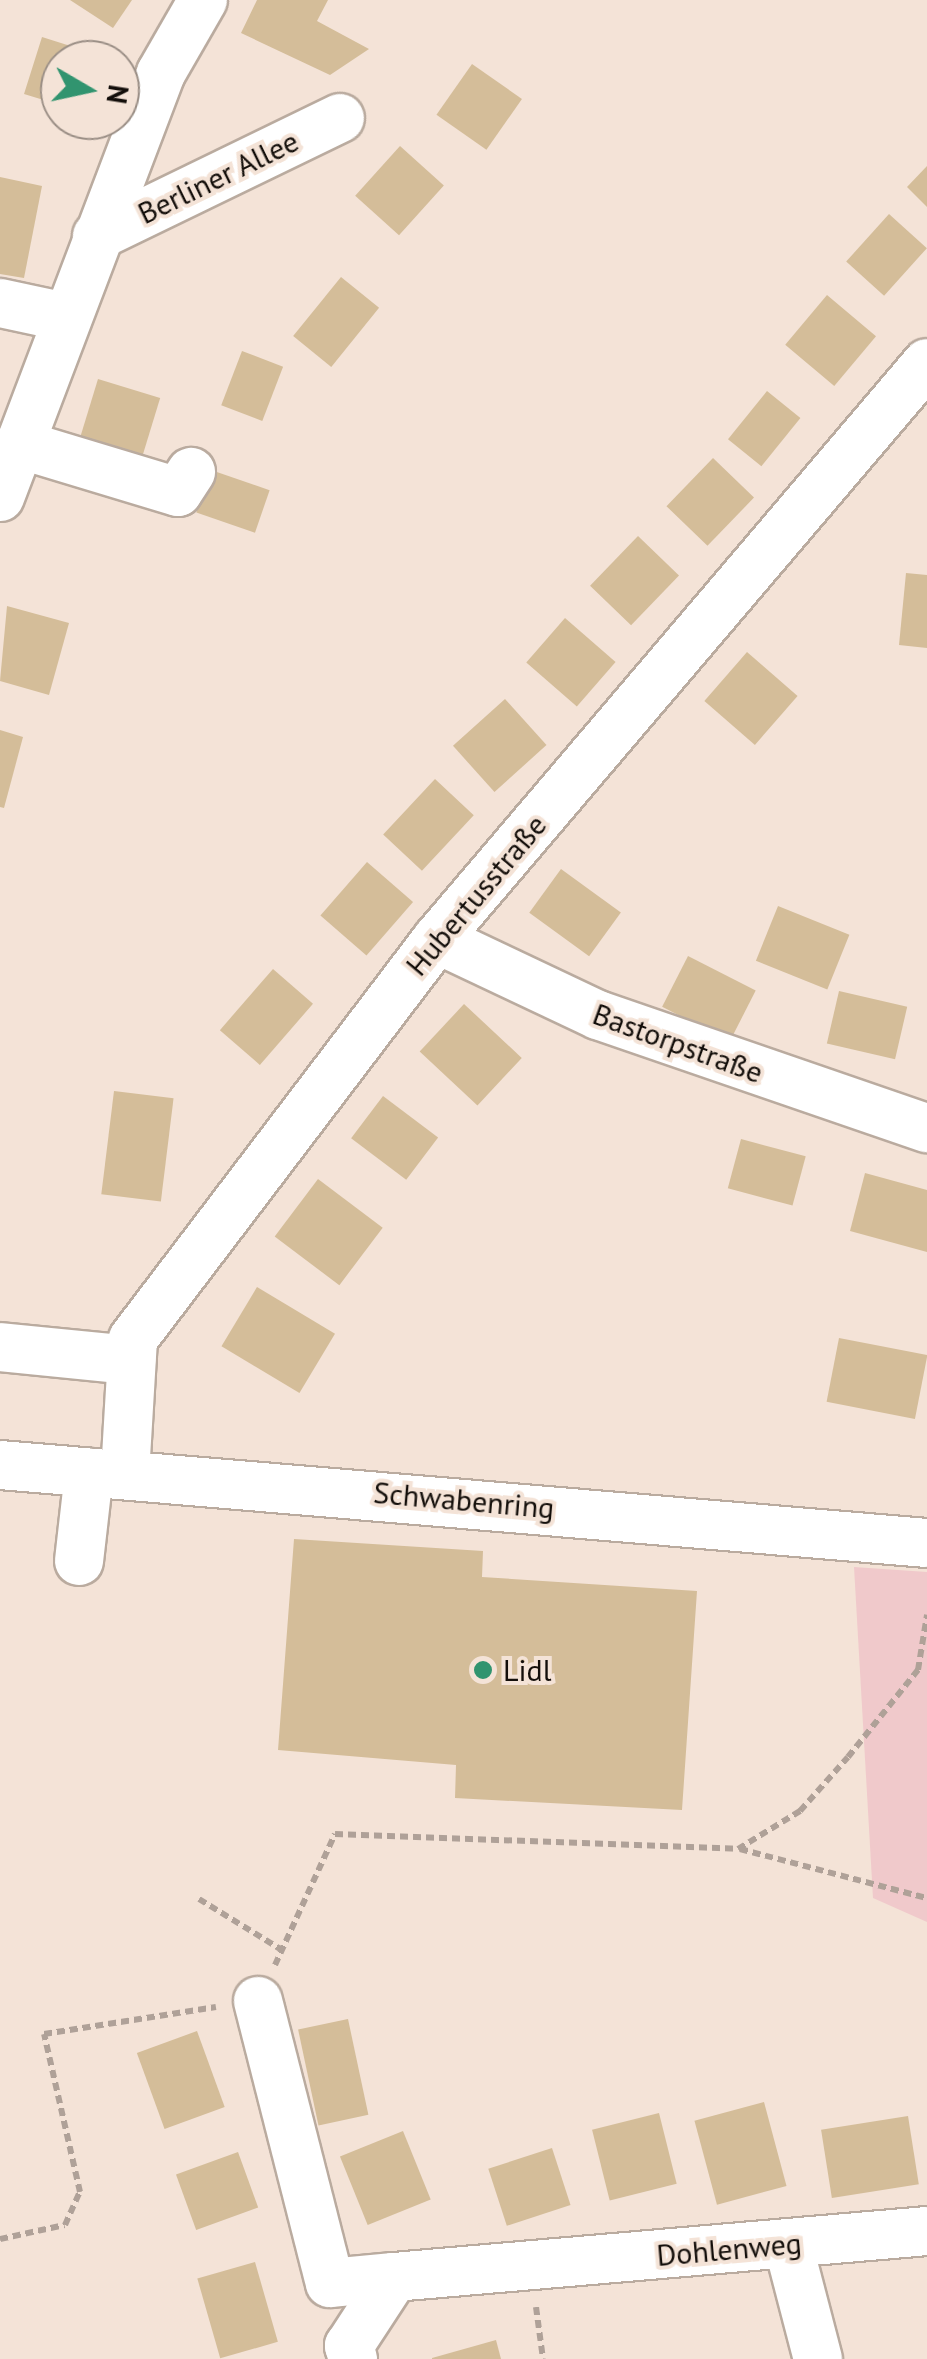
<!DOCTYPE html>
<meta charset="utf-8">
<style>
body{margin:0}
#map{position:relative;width:927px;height:2359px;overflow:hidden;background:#f4e3d7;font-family:"PT Sans",sans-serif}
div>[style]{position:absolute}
.green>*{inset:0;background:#f0c9cb}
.building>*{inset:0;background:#d4bd99;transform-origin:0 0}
.path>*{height:6px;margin-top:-3px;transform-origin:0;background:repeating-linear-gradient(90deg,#afa198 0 8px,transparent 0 13px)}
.roads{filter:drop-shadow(2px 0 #baab9f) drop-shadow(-2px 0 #baab9f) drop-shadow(0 2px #baab9f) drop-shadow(0 -2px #baab9f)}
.minor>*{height:48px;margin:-24px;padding:0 24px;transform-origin:24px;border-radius:24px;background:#fff}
.dots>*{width:28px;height:28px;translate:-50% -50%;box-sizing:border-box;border:5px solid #f4e3d7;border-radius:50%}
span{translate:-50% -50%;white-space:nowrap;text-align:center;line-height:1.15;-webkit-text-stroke:8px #f4e3d7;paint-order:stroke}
.street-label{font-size:30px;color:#130e0a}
.poi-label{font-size:30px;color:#130e0a}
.left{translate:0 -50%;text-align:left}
.north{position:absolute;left:40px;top:40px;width:100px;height:100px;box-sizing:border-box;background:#f4e3d7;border:2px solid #9a8e85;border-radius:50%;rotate:99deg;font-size:28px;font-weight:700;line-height:40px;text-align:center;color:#130e0a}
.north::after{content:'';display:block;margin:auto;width:35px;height:45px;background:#31946f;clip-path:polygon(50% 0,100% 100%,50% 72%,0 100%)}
</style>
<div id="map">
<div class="green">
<div style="clip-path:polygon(854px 1567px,927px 1572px,927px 1922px,873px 1898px)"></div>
</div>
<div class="building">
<div style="clip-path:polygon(70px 0,132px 0,113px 28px)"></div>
<div style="clip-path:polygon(257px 0,328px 0,317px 21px,369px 49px,330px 75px,241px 33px)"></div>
<div style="clip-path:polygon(42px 37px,102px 56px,60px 60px,60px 105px,24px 94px)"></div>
<div style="left:472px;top:64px;width:61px;height:62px;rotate:35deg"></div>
<div style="left:400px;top:146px;width:59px;height:67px;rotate:42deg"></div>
<div style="clip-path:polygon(927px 166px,927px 207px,907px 187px)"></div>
<div style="clip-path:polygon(0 177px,42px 186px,24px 278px,0 274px)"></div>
<div style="left:889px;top:214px;width:51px;height:64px;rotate:42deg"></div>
<div style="left:341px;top:277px;width:49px;height:76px;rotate:39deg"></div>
<div style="left:827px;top:295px;width:64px;height:65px;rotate:40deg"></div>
<div style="left:242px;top:351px;width:44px;height:58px;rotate:21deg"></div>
<div style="left:98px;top:379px;width:65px;height:76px;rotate:17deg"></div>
<div style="left:767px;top:391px;width:43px;height:62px;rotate:39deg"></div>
<div style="left:713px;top:458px;width:57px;height:67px;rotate:44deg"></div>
<div style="left:211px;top:470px;width:62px;height:45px;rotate:19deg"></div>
<div style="left:638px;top:536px;width:57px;height:69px;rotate:44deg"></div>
<div style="clip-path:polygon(906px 573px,927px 575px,927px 648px,899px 645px)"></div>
<div style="clip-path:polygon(7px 606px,69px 623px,49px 695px,0 681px)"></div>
<div style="left:565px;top:618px;width:67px;height:59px;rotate:41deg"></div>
<div style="left:747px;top:652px;width:67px;height:65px;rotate:41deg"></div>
<div style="left:505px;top:699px;width:62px;height:70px;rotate:48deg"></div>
<div style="clip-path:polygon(0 730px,23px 737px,4px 808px,0 807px)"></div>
<div style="left:435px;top:779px;width:53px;height:76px;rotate:43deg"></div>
<div style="left:367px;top:862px;width:61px;height:71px;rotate:41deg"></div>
<div style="left:561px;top:869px;width:74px;height:54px;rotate:36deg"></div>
<div style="left:778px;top:906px;width:77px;height:59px;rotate:22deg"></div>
<div style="left:688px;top:956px;width:76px;height:57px;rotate:27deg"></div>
<div style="left:273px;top:969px;width:53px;height:81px;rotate:41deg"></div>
<div style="left:839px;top:991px;width:70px;height:54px;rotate:13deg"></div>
<div style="left:464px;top:1004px;width:79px;height:65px;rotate:43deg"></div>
<div style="left:114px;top:1091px;width:60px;height:104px;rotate:7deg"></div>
<div style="left:383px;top:1096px;width:69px;height:53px;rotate:37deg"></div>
<div style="left:741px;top:1139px;width:67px;height:51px;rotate:15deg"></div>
<div style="clip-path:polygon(865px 1173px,927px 1190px,927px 1252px,850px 1231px)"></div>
<div style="left:318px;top:1179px;width:81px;height:72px;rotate:37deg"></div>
<div style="left:257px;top:1287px;width:91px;height:69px;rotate:31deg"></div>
<div style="left:839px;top:1338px;width:90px;height:65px;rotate:11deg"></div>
<div style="clip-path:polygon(294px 1539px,483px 1551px,482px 1577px,697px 1591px,682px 1810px,455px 1798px,456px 1765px,278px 1750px)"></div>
<div style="left:348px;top:2019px;width:98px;height:51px;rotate:78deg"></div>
<div style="left:197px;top:2031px;width:81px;height:64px;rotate:70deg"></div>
<div style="left:764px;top:2102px;width:87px;height:72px;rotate:75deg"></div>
<div style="left:659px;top:2113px;width:73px;height:69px;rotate:76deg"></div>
<div style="left:908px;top:2116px;width:69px;height:88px;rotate:81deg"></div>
<div style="left:403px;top:2131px;width:74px;height:68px;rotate:68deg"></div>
<div style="left:552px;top:2148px;width:60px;height:67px;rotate:72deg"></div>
<div style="left:238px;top:2152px;width:59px;height:66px;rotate:70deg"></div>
<div style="left:255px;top:2262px;width:83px;height:60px;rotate:74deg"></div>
<div style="clip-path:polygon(496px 2340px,501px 2359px,432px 2359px,432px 2358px)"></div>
</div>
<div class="path">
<div style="left:740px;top:1849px;width:193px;rotate:14.7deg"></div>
<div style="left:199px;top:1899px;width:97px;rotate:31.6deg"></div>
<div style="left:275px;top:1965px;width:144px;rotate:-65.4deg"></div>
<div style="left:335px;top:1834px;width:403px;rotate:2.1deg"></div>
<div style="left:738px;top:1849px;width:73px;rotate:-31.5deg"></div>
<div style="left:800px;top:1811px;width:72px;rotate:-48.4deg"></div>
<div style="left:848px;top:1757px;width:112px;rotate:-51.2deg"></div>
<div style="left:918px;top:1670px;width:56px;rotate:-80.7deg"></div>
<div style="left:0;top:2239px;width:66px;rotate:-12.2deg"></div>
<div style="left:65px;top:2225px;width:36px;rotate:-66deg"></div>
<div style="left:80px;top:2192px;width:162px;rotate:-102.8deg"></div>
<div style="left:44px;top:2034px;width:174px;rotate:-8.9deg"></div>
<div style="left:536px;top:2307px;width:52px;rotate:82.3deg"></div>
</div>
<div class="roads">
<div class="minor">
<div style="left:97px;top:236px;width:270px;rotate:-25.9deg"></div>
<div style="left:0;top:303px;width:67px;rotate:12deg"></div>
<div style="left:19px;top:444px;width:166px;rotate:16.8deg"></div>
<div style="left:178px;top:492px;width:24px;rotate:-57deg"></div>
<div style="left:0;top:497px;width:454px;rotate:-69.2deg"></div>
<div style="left:161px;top:73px;width:84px;rotate:-60.1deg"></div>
<div style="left:437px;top:939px;width:178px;rotate:25.3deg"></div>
<div style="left:598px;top:1015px;width:348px;rotate:19deg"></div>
<div style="left:0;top:1347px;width:132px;rotate:5.7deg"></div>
<div style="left:0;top:1465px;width:930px;rotate:4.81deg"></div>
<div style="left:125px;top:1474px;width:135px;rotate:-86.6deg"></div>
<div style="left:133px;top:1339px;width:502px;rotate:-52.77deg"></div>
<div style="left:437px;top:939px;width:756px;rotate:-49.61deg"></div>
<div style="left:79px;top:1561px;width:89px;rotate:-83.5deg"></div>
<div style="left:258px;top:2001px;width:291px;rotate:75.7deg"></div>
<div style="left:330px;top:2283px;width:64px;rotate:-5.4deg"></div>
<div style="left:788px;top:2244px;width:119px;rotate:75.4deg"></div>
<div style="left:353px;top:2359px;width:14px;rotate:-107deg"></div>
<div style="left:349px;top:2346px;width:82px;rotate:-56.9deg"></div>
<div style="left:394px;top:2277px;width:535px;rotate:-4.93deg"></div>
</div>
</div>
<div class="dots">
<div style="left:483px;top:1670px;background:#31946f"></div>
</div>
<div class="street-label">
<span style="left:218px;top:177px;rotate:-26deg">Berliner Allee</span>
<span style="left:476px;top:895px;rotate:-50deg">Hubertusstraße</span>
<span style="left:678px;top:1043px;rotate:20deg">Bastorpstraße</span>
<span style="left:464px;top:1500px;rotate:5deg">Schwabenring</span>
<span style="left:729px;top:2249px;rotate:-5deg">Dohlenweg</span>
</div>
<div class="poi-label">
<span class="left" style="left:503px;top:1670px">Lidl</span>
</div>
<div class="north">N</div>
</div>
